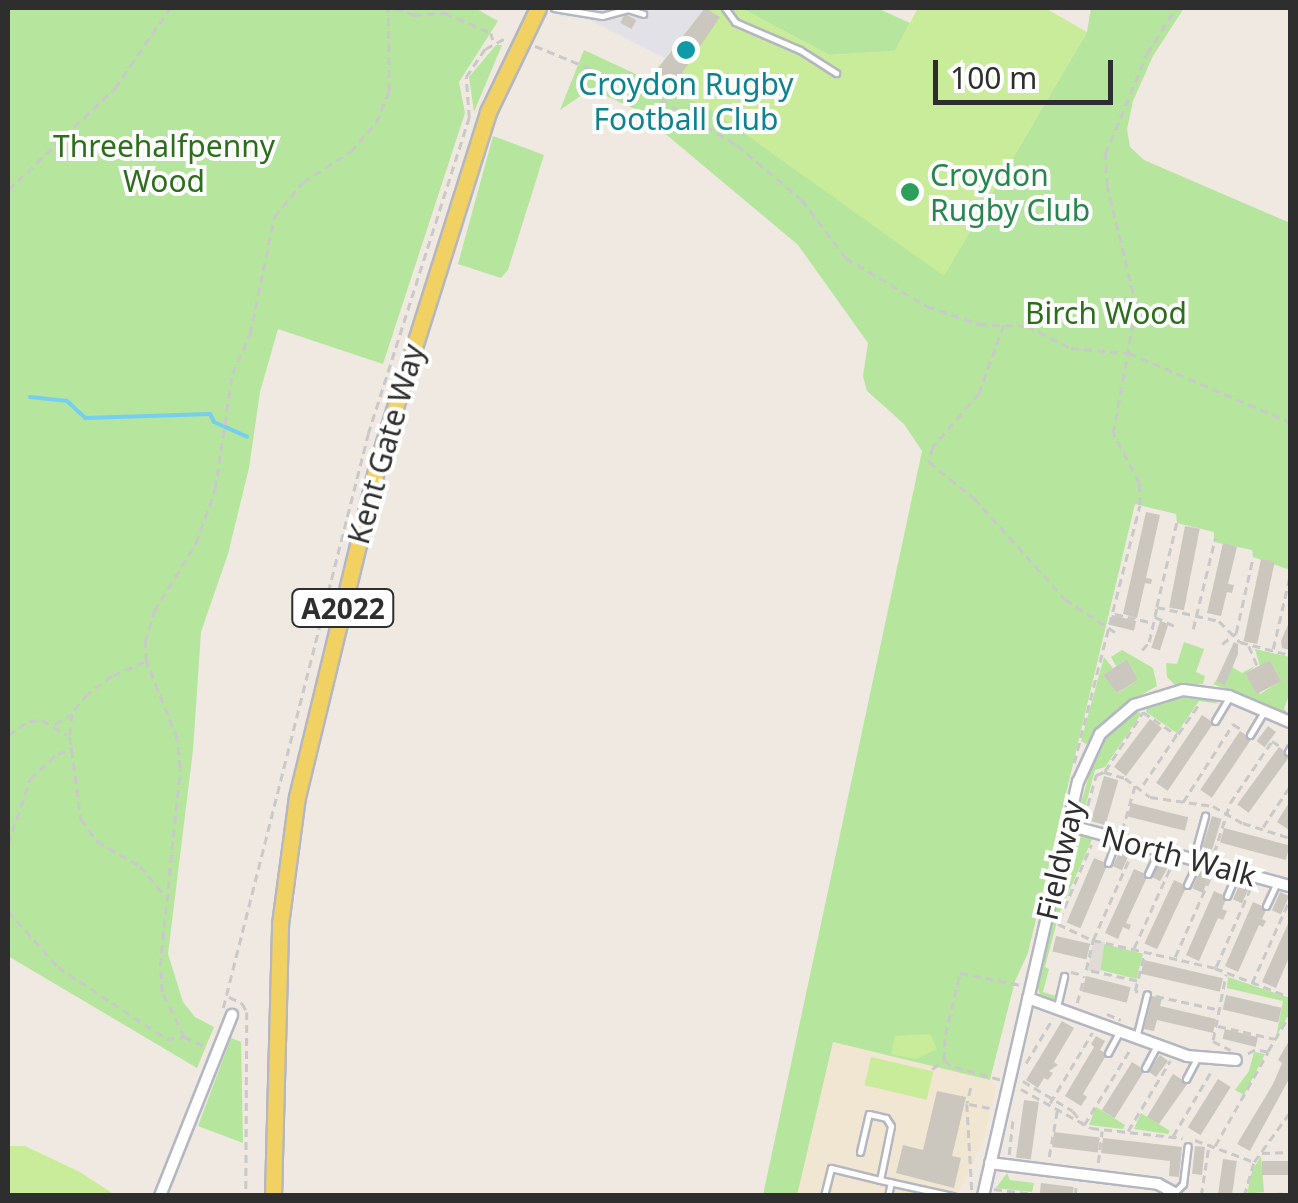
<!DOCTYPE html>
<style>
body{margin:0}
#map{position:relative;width:1298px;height:1203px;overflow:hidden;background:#efe9e1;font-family:"Noto Sans",sans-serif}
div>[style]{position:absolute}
.industrial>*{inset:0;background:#e3e1e8}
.education>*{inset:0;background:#f0e6d1}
.green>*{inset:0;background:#b6e59e;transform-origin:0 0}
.pitch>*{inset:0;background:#c9ec9a;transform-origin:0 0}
.plaza>*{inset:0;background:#dfdcd8;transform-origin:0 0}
.stream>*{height:4px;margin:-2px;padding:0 2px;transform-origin:2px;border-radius:2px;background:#75cff0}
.building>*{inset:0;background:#cbc7bf;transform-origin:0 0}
.path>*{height:2.5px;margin-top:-1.25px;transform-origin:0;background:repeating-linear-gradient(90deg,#c9c9c9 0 8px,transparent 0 13px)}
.roads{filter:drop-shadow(2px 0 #b4b7c1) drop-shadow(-2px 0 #b4b7c1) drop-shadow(0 2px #b4b7c1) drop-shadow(0 -2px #b4b7c1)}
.service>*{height:5px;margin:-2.5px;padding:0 2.5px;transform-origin:2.5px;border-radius:2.5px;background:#fff}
.minor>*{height:10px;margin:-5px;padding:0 5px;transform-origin:5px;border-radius:5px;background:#fff}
.primary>*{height:15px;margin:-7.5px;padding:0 7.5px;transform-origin:7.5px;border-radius:7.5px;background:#f2d163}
.dots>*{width:28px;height:28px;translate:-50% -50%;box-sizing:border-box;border:5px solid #fff;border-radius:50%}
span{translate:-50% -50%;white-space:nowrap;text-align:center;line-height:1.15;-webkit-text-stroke:8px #fff;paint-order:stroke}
.shield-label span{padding:2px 8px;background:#fff;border:2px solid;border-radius:8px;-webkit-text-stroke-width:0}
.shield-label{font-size:28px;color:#2e2e2e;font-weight:700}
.culture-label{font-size:30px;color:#0d838f}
.park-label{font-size:30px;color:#2c6e1b}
.leisure-label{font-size:30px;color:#27864d}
.left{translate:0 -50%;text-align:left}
.street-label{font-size:30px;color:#2e2e2e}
.frame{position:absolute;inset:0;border:10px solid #2e2e2e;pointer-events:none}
.scale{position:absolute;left:933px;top:60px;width:180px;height:45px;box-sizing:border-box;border:5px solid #2e2e2e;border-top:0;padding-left:12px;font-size:30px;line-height:35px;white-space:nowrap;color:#2e2e2e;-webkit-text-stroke:8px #fff;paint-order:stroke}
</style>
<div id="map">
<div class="industrial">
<div style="clip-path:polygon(564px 8px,705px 8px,665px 58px,586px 18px,559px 16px)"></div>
</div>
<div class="education">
<div style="clip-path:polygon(833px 1042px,990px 1080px,996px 1086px,984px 1138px,958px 1195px,796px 1196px)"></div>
</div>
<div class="green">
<div style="clip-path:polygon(8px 8px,475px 8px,498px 21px,459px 82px,465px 113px,383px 364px,278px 329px,260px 392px,249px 468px,228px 554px,201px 632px,193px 750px,168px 954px,183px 1002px,195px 1017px,214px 1027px,197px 1068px,8px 956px)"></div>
<div style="clip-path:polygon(741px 8px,877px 8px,910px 23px,895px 51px,829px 55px)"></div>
<div style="clip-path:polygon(1091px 8px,1184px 8px,1153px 56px,1133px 101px,1127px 129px,1130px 147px,1144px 160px,1290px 223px,1290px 570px,1253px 557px,1252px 550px,1214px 542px,1214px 532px,1177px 523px,1176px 514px,1135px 504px,1028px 953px,1015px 981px,990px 1080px,833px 1042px,797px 1195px,763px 1195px,922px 451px,904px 424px,867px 391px,863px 376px,868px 343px,798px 245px,637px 110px,602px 94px,585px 93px,560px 110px,584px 50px,709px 108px,944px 275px,1087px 32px)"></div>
<div style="clip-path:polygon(496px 45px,502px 45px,474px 112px,469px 77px)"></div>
<div style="clip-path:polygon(493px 136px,544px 155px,508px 270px,501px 278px,458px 264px)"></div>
<div style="clip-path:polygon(1184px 642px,1204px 649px,1196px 672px,1205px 676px,1203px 684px,1175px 685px,1167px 677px,1166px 663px,1177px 664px)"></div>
<div style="clip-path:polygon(1255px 649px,1290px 657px,1290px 692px,1284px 709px,1290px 715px,1213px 684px,1216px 681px,1225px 684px,1232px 667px,1242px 673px,1255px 666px,1246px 675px,1260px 694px,1281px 681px,1270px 660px,1260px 666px)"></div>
<div style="clip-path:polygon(1122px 650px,1153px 668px,1157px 686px,1118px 708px,1086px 744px,1081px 741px,1104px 657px,1113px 668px,1103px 675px,1118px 693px,1138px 680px,1127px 659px,1116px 666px,1111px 657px)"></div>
<div style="clip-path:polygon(1202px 697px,1220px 704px,1199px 701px,1177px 733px,1146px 712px,1148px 705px,1172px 698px)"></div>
<div style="clip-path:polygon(1137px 711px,1141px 714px,1105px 767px,1095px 770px,1081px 823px,1078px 813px,1096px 752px,1114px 728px)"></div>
<div style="clip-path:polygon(1080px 834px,1093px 837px,1059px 914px,1045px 967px,1049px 969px,1043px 992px,1056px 996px,1054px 1001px,1040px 995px,1037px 985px,1071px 839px)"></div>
<div style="left:1104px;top:944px;width:40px;height:26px;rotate:14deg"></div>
<div style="clip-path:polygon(1228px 977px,1290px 998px,1290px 1012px,1276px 1037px,1283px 1001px,1227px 988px)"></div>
<div style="clip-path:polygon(231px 1038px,241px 1042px,243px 1143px,198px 1126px)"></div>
<div style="clip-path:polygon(1254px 1052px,1265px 1054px,1244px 1095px,1235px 1090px,1249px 1071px)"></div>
<div style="clip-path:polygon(1096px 1107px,1125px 1125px,1123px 1129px,1089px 1125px)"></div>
<div style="clip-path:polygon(1141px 1113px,1170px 1131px,1168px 1134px,1134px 1129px)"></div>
<div style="clip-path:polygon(1261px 1156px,1264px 1192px,1247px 1194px,1252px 1171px)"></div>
<div style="clip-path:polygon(1007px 1173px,1010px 1180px,1034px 1183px,1032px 1192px,996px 1188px)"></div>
</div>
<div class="pitch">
<div style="clip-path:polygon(705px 8px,741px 8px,829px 55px,895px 51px,918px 8px,1045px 8px,1087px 32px,944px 276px,709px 108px,649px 79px)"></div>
<div style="clip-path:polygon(930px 1034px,937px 1049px,916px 1059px,891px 1054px,895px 1036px)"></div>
<div style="left:871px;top:1057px;width:64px;height:29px;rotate:13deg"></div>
<div style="clip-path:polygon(8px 1146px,25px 1146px,80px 1172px,115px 1195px,8px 1195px)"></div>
</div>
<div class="plaza">
<div style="left:1093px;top:940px;width:12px;height:31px;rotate:9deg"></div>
</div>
<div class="stream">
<div style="left:30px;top:397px;width:37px;rotate:6deg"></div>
<div style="left:67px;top:401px;width:25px;rotate:43deg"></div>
<div style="left:85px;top:418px;width:125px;rotate:-1.8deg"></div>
<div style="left:210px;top:414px;width:9px;rotate:63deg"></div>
<div style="left:214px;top:422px;width:36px;rotate:24deg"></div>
</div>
<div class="building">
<div style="clip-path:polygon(705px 8px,720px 17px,674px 85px,656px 71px)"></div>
<div style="left:625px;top:14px;width:13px;height:10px;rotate:29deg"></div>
<div style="clip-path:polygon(1146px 512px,1160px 515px,1146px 578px,1152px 579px,1151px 584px,1145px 583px,1137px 618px,1123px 614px)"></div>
<div style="left:1185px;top:526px;width:15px;height:83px;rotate:11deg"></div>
<div style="clip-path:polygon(1223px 543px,1237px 547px,1228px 584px,1234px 585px,1232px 593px,1227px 592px,1221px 616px,1207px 613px)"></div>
<div style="left:1261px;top:559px;width:14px;height:84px;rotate:12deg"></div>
<div style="left:1112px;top:615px;width:25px;height:10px;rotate:14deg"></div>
<div style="clip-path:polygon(1290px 620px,1290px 650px,1282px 648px,1281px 641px)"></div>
<div style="left:1160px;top:621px;width:9px;height:28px;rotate:18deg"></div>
<div style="clip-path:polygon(1234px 642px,1238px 644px,1238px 654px,1225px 685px,1216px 681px)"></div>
<div style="clip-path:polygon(1127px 659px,1138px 680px,1117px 693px,1103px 675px)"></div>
<div style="left:1270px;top:660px;width:24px;height:28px;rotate:62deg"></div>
<div style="left:1202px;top:715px;width:14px;height:82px;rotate:34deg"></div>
<div style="left:1150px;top:719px;width:15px;height:60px;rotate:37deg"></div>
<div style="left:1268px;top:726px;width:10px;height:19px;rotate:37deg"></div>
<div style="left:1240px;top:731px;width:14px;height:71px;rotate:34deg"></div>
<div style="left:1279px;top:747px;width:14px;height:71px;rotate:36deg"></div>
<div style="left:1104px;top:776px;width:15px;height:47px;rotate:16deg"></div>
<div style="clip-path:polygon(1290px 801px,1290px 828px,1289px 830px,1277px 822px)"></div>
<div style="left:1131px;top:803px;width:59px;height:14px;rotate:14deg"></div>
<div style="left:1212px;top:816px;width:10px;height:38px;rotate:17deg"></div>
<div style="left:1224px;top:828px;width:68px;height:15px;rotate:15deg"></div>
<div style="left:1121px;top:848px;width:10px;height:20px;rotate:24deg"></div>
<div style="left:1094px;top:858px;width:15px;height:70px;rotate:23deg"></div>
<div style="left:1161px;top:859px;width:10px;height:20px;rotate:29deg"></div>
<div style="clip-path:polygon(1134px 869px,1148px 875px,1126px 923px,1131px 925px,1129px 930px,1123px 927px,1118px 939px,1105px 933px)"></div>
<div style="left:1200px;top:870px;width:11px;height:20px;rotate:22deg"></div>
<div style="left:1174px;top:880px;width:14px;height:70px;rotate:25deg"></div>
<div style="left:1241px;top:881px;width:10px;height:20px;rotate:24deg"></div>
<div style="clip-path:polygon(1214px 891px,1227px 897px,1222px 909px,1227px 911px,1223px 920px,1218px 918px,1199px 961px,1186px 955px)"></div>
<div style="left:1280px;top:892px;width:10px;height:20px;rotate:24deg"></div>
<div style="clip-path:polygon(1253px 902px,1267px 908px,1262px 919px,1266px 921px,1263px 927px,1259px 925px,1238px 972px,1225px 966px)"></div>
<div style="clip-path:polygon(1290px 919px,1290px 955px,1276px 988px,1262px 982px)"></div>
<div style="left:1056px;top:936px;width:35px;height:16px;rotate:13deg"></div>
<div style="left:1144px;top:960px;width:81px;height:14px;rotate:13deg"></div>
<div style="left:1086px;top:976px;width:46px;height:16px;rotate:14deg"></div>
<div style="left:1226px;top:995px;width:57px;height:15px;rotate:13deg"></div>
<div style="clip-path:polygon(1152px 996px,1162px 998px,1160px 1006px,1216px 1019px,1213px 1033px,1157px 1020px,1154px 1031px,1144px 1029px)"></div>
<div style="clip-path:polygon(1062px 1021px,1074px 1028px,1054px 1062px,1058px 1065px,1049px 1071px,1053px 1073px,1048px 1080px,1044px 1078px,1038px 1088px,1026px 1080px)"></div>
<div style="left:1225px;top:1029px;width:34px;height:10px;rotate:14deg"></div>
<div style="clip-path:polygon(1096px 1036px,1105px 1041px,1100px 1050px,1107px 1054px,1083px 1094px,1087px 1097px,1081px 1106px,1065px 1096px,1094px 1047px,1091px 1044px)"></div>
<div style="clip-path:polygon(1290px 1039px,1290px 1077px,1250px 1151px,1237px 1144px,1273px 1084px,1282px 1063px,1278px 1060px)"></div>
<div style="left:1160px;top:1055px;width:10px;height:20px;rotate:37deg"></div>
<div style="left:1132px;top:1062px;width:15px;height:57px;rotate:32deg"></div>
<div style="clip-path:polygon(1173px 1074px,1188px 1083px,1159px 1124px,1147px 1117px)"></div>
<div style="left:1218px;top:1079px;width:15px;height:57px;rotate:32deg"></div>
<div style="clip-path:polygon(937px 1091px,966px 1097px,952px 1156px,961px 1158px,954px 1188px,896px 1173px,903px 1145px,923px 1150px)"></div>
<div style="left:1024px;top:1100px;width:15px;height:58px;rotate:8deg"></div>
<div style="left:1054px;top:1132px;width:46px;height:15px;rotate:7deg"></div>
<div style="clip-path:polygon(1103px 1138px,1182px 1147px,1179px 1177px,1169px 1176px,1170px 1161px,1101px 1153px)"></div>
<div style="left:1195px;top:1146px;width:10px;height:28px;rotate:6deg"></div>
<div style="left:1223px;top:1159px;width:14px;height:37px;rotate:8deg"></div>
<div style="left:1290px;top:1161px;width:14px;height:28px;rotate:90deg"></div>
<div style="left:1041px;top:1183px;width:33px;height:10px;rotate:7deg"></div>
</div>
<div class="path">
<div style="left:395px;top:8px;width:20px;rotate:20deg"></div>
<div style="left:414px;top:15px;width:31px;rotate:-4deg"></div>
<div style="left:445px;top:13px;width:50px;rotate:23.5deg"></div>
<div style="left:491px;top:33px;width:7px;rotate:74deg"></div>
<div style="left:535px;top:46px;width:124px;rotate:22.2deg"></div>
<div style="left:650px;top:93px;width:101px;rotate:30.9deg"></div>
<div style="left:737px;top:145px;width:85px;rotate:40.2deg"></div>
<div style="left:802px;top:200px;width:73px;rotate:52.8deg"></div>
<div style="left:846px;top:258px;width:94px;rotate:30.7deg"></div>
<div style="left:927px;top:306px;width:55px;rotate:19.1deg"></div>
<div style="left:979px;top:324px;width:48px;rotate:2.4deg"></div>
<div style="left:1027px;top:326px;width:49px;rotate:26.6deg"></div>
<div style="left:1071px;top:348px;width:58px;rotate:4.9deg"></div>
<div style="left:1129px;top:353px;width:175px;rotate:23.2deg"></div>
<div style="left:8px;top:190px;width:148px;rotate:-43.6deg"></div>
<div style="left:115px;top:88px;width:97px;rotate:-55.5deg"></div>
<div style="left:1004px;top:325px;width:73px;rotate:109.9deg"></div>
<div style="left:979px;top:394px;width:70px;rotate:131deg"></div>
<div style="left:933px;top:447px;width:16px;rotate:105deg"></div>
<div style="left:929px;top:462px;width:58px;rotate:38.7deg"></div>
<div style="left:974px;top:498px;width:136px;rotate:48deg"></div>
<div style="left:1065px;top:599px;width:60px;rotate:33.4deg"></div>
<div style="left:1177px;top:523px;width:86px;rotate:103.4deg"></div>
<div style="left:1157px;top:607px;width:64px;rotate:12.7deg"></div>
<div style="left:1219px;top:621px;width:30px;rotate:45deg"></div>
<div style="left:1240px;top:642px;width:52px;rotate:14.6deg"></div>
<div style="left:1157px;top:609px;width:8px;rotate:104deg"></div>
<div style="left:1155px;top:617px;width:23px;rotate:25deg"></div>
<div style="left:1115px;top:614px;width:40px;rotate:13deg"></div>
<div style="left:1193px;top:629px;width:93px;rotate:-76.3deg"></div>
<div style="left:1222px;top:644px;width:18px;rotate:-38deg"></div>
<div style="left:1236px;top:633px;width:78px;rotate:-77.4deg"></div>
<div style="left:1249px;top:646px;width:23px;rotate:67deg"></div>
<div style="left:1273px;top:649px;width:76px;rotate:-77.1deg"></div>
<div style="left:1142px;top:650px;width:11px;rotate:-49deg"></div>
<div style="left:1149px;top:642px;width:26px;rotate:-77deg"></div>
<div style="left:144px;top:662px;width:35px;rotate:156deg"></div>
<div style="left:112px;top:676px;width:30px;rotate:143deg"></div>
<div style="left:88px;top:694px;width:26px;rotate:129deg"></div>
<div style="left:72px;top:714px;width:23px;rotate:95deg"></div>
<div style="left:70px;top:737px;width:83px;rotate:82.4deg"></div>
<div style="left:81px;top:819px;width:27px;rotate:54deg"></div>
<div style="left:97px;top:841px;width:50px;rotate:30.2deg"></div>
<div style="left:140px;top:866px;width:38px;rotate:50deg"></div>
<div style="left:55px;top:724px;width:17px;rotate:-31deg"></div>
<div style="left:1178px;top:734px;width:37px;rotate:-55deg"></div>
<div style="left:8px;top:735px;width:25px;rotate:-34deg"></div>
<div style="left:29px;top:721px;width:13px;rotate:-4deg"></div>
<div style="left:42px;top:720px;width:29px;rotate:31deg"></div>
<div style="left:1074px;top:763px;width:266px;rotate:-75.7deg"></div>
<div style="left:1140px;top:505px;width:22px;rotate:-93deg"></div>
<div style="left:1139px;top:483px;width:56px;rotate:-117.5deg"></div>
<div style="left:1113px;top:433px;width:129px;rotate:-79.7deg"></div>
<div style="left:1136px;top:306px;width:123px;rotate:-103.6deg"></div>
<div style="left:1107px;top:186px;width:32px;rotate:-94deg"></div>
<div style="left:1105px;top:154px;width:109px;rotate:-67.4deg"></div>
<div style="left:1147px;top:53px;width:54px;rotate:-57.2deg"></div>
<div style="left:1105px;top:771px;width:70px;rotate:-57.2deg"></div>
<div style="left:1143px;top:712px;width:41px;rotate:34.1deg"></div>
<div style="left:1177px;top:735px;width:66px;rotate:123.9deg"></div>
<div style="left:1183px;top:802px;width:93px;rotate:-57.3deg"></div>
<div style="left:1233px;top:724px;width:9px;rotate:32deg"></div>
<div style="left:1084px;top:818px;width:45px;rotate:-74.4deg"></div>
<div style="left:1096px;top:775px;width:9px;rotate:-21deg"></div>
<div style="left:1104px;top:772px;width:22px;rotate:16deg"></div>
<div style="left:1125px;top:778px;width:31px;rotate:37deg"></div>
<div style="left:1150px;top:797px;width:64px;rotate:8.1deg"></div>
<div style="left:1213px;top:806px;width:34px;rotate:30deg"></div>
<div style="left:1243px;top:823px;width:49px;rotate:17.7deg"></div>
<div style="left:1263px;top:827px;width:49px;rotate:-56.6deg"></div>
<div style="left:1122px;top:831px;width:48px;rotate:-74.2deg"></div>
<div style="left:8px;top:844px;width:69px;rotate:-71.3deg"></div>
<div style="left:30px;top:779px;width:37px;rotate:-43deg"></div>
<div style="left:57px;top:754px;width:17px;rotate:-21deg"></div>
<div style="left:1214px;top:853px;width:52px;rotate:-72.3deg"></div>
<div style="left:1230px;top:803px;width:75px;rotate:-55.9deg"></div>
<div style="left:1272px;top:741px;width:9px;rotate:32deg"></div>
<div style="left:8px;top:911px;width:75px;rotate:48.2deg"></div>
<div style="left:58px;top:967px;width:131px;rotate:33.4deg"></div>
<div style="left:167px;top:1039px;width:17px;rotate:-7deg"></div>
<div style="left:184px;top:1037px;width:24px;rotate:24deg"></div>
<div style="left:1059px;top:920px;width:82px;rotate:-66.9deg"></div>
<div style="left:1058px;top:924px;width:38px;rotate:25deg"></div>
<div style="left:1093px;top:940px;width:93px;rotate:-65.9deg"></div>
<div style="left:1134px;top:948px;width:92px;rotate:-65.7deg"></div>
<div style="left:1175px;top:957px;width:86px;rotate:-66.1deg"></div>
<div style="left:1216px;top:967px;width:87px;rotate:-66.4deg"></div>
<div style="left:1071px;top:972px;width:13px;rotate:13deg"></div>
<div style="left:1137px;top:981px;width:52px;rotate:-167.8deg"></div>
<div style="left:1086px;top:970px;width:31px;rotate:-77deg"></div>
<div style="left:1093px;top:940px;width:125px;rotate:12.9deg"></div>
<div style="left:1215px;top:968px;width:80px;rotate:21.1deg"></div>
<div style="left:1252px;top:983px;width:92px;rotate:-65.7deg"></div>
<div style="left:1138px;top:992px;width:3px;rotate:-162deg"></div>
<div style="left:1135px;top:991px;width:38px;rotate:-76deg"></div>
<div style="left:1156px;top:996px;width:66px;rotate:12.2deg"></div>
<div style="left:229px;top:997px;width:14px;rotate:25deg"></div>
<div style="left:242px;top:1003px;width:10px;rotate:61deg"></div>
<div style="left:247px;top:1012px;width:184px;rotate:90.3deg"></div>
<div style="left:1077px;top:1003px;width:28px;rotate:-75deg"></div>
<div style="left:223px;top:1008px;width:592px;rotate:-75.82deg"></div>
<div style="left:368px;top:434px;width:332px;rotate:-72.3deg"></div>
<div style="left:469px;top:118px;width:41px;rotate:-94.2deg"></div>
<div style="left:466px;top:77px;width:34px;rotate:-56deg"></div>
<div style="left:485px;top:49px;width:26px;rotate:-28deg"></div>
<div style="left:1107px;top:1014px;width:15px;rotate:23deg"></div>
<div style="left:1218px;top:1026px;width:58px;rotate:12.8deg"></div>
<div style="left:184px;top:1037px;width:50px;rotate:-116.1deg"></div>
<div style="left:162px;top:992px;width:26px;rotate:-94deg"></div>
<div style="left:160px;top:966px;width:199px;rotate:-84.2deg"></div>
<div style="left:180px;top:768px;width:29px;rotate:-96deg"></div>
<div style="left:177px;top:739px;width:84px;rotate:-111.7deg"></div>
<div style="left:146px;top:661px;width:19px;rotate:-93deg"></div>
<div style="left:145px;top:642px;width:32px;rotate:-74deg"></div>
<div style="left:154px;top:611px;width:80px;rotate:-58.3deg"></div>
<div style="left:196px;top:543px;width:57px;rotate:-70.6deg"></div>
<div style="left:215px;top:489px;width:116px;rotate:-81.6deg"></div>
<div style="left:232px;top:374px;width:44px;rotate:-65.8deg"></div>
<div style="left:250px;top:334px;width:119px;rotate:-78.4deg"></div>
<div style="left:274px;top:217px;width:45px;rotate:-50.4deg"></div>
<div style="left:303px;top:182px;width:56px;rotate:-32.6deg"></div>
<div style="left:350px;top:152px;width:39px;rotate:-48deg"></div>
<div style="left:376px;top:123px;width:35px;rotate:-68deg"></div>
<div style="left:389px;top:91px;width:83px;rotate:-90.7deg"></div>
<div style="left:1213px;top:1040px;width:67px;rotate:-78.9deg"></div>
<div style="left:1213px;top:1041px;width:20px;rotate:27deg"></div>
<div style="left:1268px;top:1051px;width:43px;rotate:-59.3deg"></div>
<div style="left:1026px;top:1063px;width:52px;rotate:-59deg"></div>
<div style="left:932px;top:1069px;width:14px;rotate:-36deg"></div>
<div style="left:1000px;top:1080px;width:52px;rotate:-164.4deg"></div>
<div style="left:950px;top:1066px;width:8px;rotate:-135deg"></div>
<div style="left:944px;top:1060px;width:25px;rotate:-88deg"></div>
<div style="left:945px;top:1035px;width:64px;rotate:-76.4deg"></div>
<div style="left:960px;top:973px;width:62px;rotate:11.1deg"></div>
<div style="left:1023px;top:1081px;width:58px;rotate:31deg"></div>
<div style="left:1073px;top:1111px;width:18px;rotate:52deg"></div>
<div style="left:1084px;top:1125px;width:90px;rotate:-58.6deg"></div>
<div style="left:971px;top:1088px;width:16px;rotate:104deg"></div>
<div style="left:967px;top:1104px;width:86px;rotate:86.7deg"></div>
<div style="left:1021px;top:1089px;width:80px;rotate:29.1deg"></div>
<div style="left:1091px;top:1128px;width:92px;rotate:6.3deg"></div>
<div style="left:1050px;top:1103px;width:82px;rotate:-59deg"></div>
<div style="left:969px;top:1104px;width:21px;rotate:11deg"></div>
<div style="left:1128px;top:1131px;width:82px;rotate:-59deg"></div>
<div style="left:1173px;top:1136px;width:77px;rotate:-59.4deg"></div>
<div style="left:1195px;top:1140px;width:63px;rotate:20.4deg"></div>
<div style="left:1215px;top:1146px;width:108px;rotate:-60.6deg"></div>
<div style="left:1268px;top:1052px;width:13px;rotate:-171deg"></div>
<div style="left:1255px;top:1050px;width:10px;rotate:151deg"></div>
<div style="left:1262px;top:1153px;width:28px;rotate:-2deg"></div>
<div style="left:1009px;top:1155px;width:37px;rotate:-84deg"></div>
<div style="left:1049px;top:1157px;width:47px;rotate:-80.1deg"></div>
<div style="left:1098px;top:1163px;width:32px;rotate:-83deg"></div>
<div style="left:994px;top:1189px;width:54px;rotate:7.4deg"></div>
<div style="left:1075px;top:1196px;width:11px;rotate:-85deg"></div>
<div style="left:1201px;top:1196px;width:53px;rotate:-81.3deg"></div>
<div style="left:1244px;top:1196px;width:35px;rotate:-74deg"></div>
<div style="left:1254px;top:1162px;width:62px;rotate:-54.2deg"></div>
<div style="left:1249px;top:1196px;width:41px;rotate:-4.2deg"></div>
</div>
<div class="roads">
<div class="service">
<div style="left:554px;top:8px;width:49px;rotate:9.5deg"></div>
<div style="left:602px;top:16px;width:27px;rotate:-15deg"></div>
<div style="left:628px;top:9px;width:16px;rotate:18deg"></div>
<div style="left:725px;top:8px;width:17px;rotate:54deg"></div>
<div style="left:735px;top:22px;width:71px;rotate:23.3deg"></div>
<div style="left:800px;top:50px;width:43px;rotate:32.6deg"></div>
<div style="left:1215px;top:721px;width:27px;rotate:-59deg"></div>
<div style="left:1250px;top:735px;width:27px;rotate:-59deg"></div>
<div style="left:1288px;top:752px;width:4px;rotate:-63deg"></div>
<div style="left:1193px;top:860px;width:46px;rotate:-74.7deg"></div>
<div style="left:1108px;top:863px;width:27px;rotate:-70deg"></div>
<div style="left:1148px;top:874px;width:26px;rotate:-65deg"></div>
<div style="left:1187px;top:885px;width:26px;rotate:-65deg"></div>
<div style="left:1227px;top:896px;width:26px;rotate:-67deg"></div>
<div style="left:1266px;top:906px;width:26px;rotate:-65deg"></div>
<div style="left:1057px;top:1007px;width:32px;rotate:-77deg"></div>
<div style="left:1136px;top:1038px;width:45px;rotate:-76deg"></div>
<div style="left:1108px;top:1053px;width:21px;rotate:-62deg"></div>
<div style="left:1145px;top:1068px;width:26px;rotate:-62deg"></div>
<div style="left:1186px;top:1079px;width:24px;rotate:-62deg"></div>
<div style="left:860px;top:1152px;width:39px;rotate:-77deg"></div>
<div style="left:869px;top:1114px;width:17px;rotate:13deg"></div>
<div style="left:886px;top:1118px;width:9px;rotate:58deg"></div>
<div style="left:891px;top:1126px;width:55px;rotate:101.5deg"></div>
<div style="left:880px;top:1180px;width:75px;rotate:12.4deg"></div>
<div style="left:1174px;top:1193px;width:13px;rotate:-45deg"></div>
<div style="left:1183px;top:1184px;width:38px;rotate:-83deg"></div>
<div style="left:824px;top:1196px;width:29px;rotate:-76deg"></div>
<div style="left:831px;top:1168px;width:50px;rotate:13.8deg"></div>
<div style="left:888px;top:1196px;width:14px;rotate:-78deg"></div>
</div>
<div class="minor">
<div style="left:1068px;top:825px;width:230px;rotate:15.4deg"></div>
<div style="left:1028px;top:998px;width:169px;rotate:20deg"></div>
<div style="left:1187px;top:1056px;width:49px;rotate:4.7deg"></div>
<div style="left:990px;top:1163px;width:169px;rotate:7.1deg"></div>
<div style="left:1158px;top:1184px;width:18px;rotate:29deg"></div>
<div style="left:160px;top:1196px;width:195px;rotate:-68.3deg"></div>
<div style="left:983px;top:1196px;width:425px;rotate:-77.1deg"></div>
<div style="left:1078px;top:782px;width:53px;rotate:-65.4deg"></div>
<div style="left:1100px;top:734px;width:45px;rotate:-40.5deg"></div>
<div style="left:1134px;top:705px;width:51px;rotate:-17deg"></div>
<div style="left:1183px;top:690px;width:46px;rotate:7.4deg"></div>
<div style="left:1229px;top:696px;width:66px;rotate:23.1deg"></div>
</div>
<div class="primary">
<div style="left:273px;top:1196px;width:272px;rotate:-88.5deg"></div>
<div style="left:280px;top:924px;width:128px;rotate:-82.4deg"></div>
<div style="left:297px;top:797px;width:352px;rotate:-76.4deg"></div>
<div style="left:380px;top:455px;width:360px;rotate:-72.5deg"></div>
<div style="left:488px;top:112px;width:115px;rotate:-64.3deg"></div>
</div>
</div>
<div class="dots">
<div style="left:686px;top:50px;background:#0f9aa8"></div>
<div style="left:910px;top:192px;background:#2e9e5b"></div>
</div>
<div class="shield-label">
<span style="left:343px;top:608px">A2022</span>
</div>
<div class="culture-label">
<span style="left:686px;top:101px">Croydon Rugby<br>Football Club</span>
</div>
<div class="park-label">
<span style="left:164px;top:163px">Threehalfpenny<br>Wood</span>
<span style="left:1106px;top:313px">Birch Wood</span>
</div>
<div class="leisure-label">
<span class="left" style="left:930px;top:192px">Croydon<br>Rugby Club</span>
</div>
<div class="street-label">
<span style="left:386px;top:444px;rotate:-74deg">Kent Gate Way</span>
<span style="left:1179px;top:856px;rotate:15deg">North Walk</span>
<span style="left:1060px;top:860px;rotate:-77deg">Fieldway</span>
</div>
<div class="frame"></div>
<div class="scale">100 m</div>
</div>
